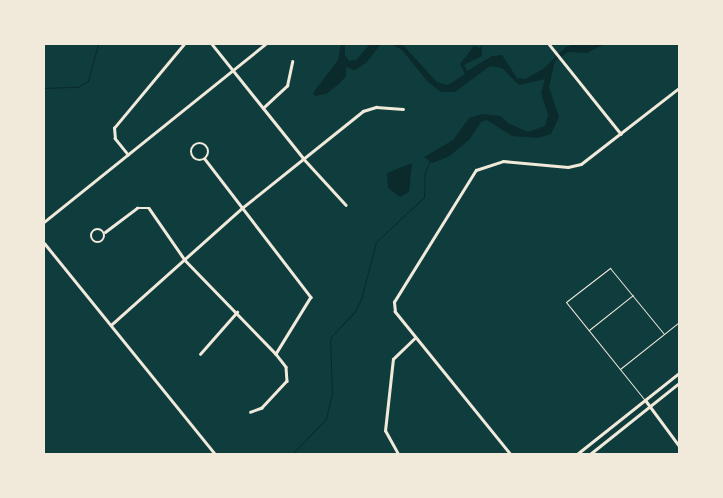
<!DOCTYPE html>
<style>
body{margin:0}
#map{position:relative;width:723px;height:498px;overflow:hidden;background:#0f3d3e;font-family:Merriweather,serif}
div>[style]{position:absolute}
.water>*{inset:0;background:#0a2a2b}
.stream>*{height:1px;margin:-0.5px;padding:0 0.5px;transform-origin:0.5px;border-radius:0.5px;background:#0a2a2b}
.service>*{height:1px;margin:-0.5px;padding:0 0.5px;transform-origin:0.5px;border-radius:0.5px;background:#f1e9da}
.minor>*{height:2.5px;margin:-1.25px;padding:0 1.25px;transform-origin:1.25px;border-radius:1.25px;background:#f1e9da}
.minor>.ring{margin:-1.25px;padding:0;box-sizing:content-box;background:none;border:2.5px solid #f1e9da;border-radius:50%}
.tertiary>*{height:3px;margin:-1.5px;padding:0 1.5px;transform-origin:1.5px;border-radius:1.5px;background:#f1e9da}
.secondary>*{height:3px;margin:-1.5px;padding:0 1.5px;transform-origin:1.5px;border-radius:1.5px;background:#f1e9da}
span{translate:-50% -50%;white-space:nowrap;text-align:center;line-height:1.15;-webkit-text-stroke:4px #f1e9da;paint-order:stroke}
.frame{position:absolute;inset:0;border:45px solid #f1e9da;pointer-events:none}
</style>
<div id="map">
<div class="water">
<div style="clip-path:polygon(341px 44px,345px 44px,345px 55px,349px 61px,356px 60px,370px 44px,381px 44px,366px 63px,355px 70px,346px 67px,346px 76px,339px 84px,326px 94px,315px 96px,313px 93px,338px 60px)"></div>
<div style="clip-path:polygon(391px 44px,402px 44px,437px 82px,448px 85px,465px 74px,460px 64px,474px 46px,480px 48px,482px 45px,482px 56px,464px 65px,467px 71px,492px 56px,502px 55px,517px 78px,525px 79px,543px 69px,566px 47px,574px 44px,605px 44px,587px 53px,568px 52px,555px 61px,549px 87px,559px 117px,551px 134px,538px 138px,512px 136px,487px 120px,481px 122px,469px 140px,448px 157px,432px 163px,424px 157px,453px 140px,469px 118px,482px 114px,501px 116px,508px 123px,528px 132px,545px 126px,548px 115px,541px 93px,545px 79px,519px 85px,502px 68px,490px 66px,455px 92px,441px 92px,428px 82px,402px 50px)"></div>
<div style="clip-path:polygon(412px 163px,409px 192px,400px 197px,388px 188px,387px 173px)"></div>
</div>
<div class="stream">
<div style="left:44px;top:88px;width:34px;rotate:-2deg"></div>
<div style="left:78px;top:87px;width:12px;rotate:-31deg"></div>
<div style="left:88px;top:81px;width:38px;rotate:-75deg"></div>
<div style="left:292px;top:454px;width:49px;rotate:-45.8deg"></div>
<div style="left:326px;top:419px;width:26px;rotate:-77deg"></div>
<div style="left:332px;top:394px;width:56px;rotate:-92deg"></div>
<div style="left:330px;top:338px;width:37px;rotate:-47deg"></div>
<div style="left:355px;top:311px;width:13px;rotate:-63deg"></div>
<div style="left:361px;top:299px;width:59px;rotate:-75.3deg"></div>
<div style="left:376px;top:242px;width:66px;rotate:-43.2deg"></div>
<div style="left:424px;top:197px;width:25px;rotate:-88deg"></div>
<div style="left:425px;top:172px;width:13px;rotate:-67deg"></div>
</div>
<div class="service">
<div style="left:589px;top:330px;width:56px;rotate:-38.5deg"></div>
<div style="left:620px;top:369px;width:75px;rotate:-38.5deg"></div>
<div style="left:644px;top:399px;width:124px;rotate:-128.8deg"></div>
<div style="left:566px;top:302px;width:56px;rotate:-37.7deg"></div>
<div style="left:610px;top:268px;width:85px;rotate:50.7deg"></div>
</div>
<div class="minor">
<div style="left:212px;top:44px;width:147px;rotate:51.3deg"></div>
<div style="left:304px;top:159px;width:62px;rotate:47.6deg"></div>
<div style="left:549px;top:44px;width:115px;rotate:51.3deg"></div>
<div style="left:263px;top:108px;width:33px;rotate:-43deg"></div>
<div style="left:287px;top:86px;width:25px;rotate:-78deg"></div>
<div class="ring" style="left:191px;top:143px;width:15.5px;height:15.5px"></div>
<div style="left:128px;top:155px;width:21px;rotate:-129deg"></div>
<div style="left:115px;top:139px;width:11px;rotate:-95deg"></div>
<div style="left:114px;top:128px;width:109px;rotate:-50.2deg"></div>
<div style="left:205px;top:159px;width:174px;rotate:52.5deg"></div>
<div style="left:311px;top:297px;width:67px;rotate:121.6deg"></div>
<div style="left:44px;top:222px;width:284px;rotate:-38.8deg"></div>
<div class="ring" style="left:91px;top:229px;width:11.5px;height:11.5px"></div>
<div style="left:105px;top:232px;width:40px;rotate:-37deg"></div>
<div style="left:137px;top:208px;width:12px"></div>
<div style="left:149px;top:208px;width:63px;rotate:55.3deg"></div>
<div style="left:185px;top:260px;width:131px;rotate:45.9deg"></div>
<div style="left:276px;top:354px;width:16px;rotate:52deg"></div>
<div style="left:286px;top:367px;width:14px;rotate:86deg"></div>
<div style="left:287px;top:381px;width:37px;rotate:133deg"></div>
<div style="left:262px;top:408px;width:12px;rotate:160deg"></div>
<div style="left:111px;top:325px;width:176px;rotate:-41.8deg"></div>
<div style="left:242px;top:208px;width:155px;rotate:-38.7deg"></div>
<div style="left:363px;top:111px;width:14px;rotate:-17deg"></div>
<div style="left:376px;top:107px;width:27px;rotate:4deg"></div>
<div style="left:200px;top:354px;width:56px;rotate:-48.6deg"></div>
<div style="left:398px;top:454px;width:26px;rotate:-119deg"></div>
<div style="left:385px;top:431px;width:72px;rotate:-83.7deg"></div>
<div style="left:393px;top:359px;width:30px;rotate:-44deg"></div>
<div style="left:510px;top:454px;width:183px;rotate:-129deg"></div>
<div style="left:395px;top:312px;width:10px;rotate:-96deg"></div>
<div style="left:394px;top:302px;width:155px;rotate:-58.2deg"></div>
<div style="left:476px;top:170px;width:28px;rotate:-18deg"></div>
<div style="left:503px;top:161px;width:65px;rotate:5.3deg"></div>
<div style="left:568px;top:167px;width:13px;rotate:-13deg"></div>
<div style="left:581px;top:164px;width:124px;rotate:-37.8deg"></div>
</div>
<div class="tertiary">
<div style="left:44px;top:243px;width:272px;rotate:51deg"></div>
<div style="left:645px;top:400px;width:57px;rotate:53.5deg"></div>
</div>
<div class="secondary">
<div style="left:577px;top:454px;width:130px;rotate:-38.5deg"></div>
<div style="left:590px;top:454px;width:114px;rotate:-38.6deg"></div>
</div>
<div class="frame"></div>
</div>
